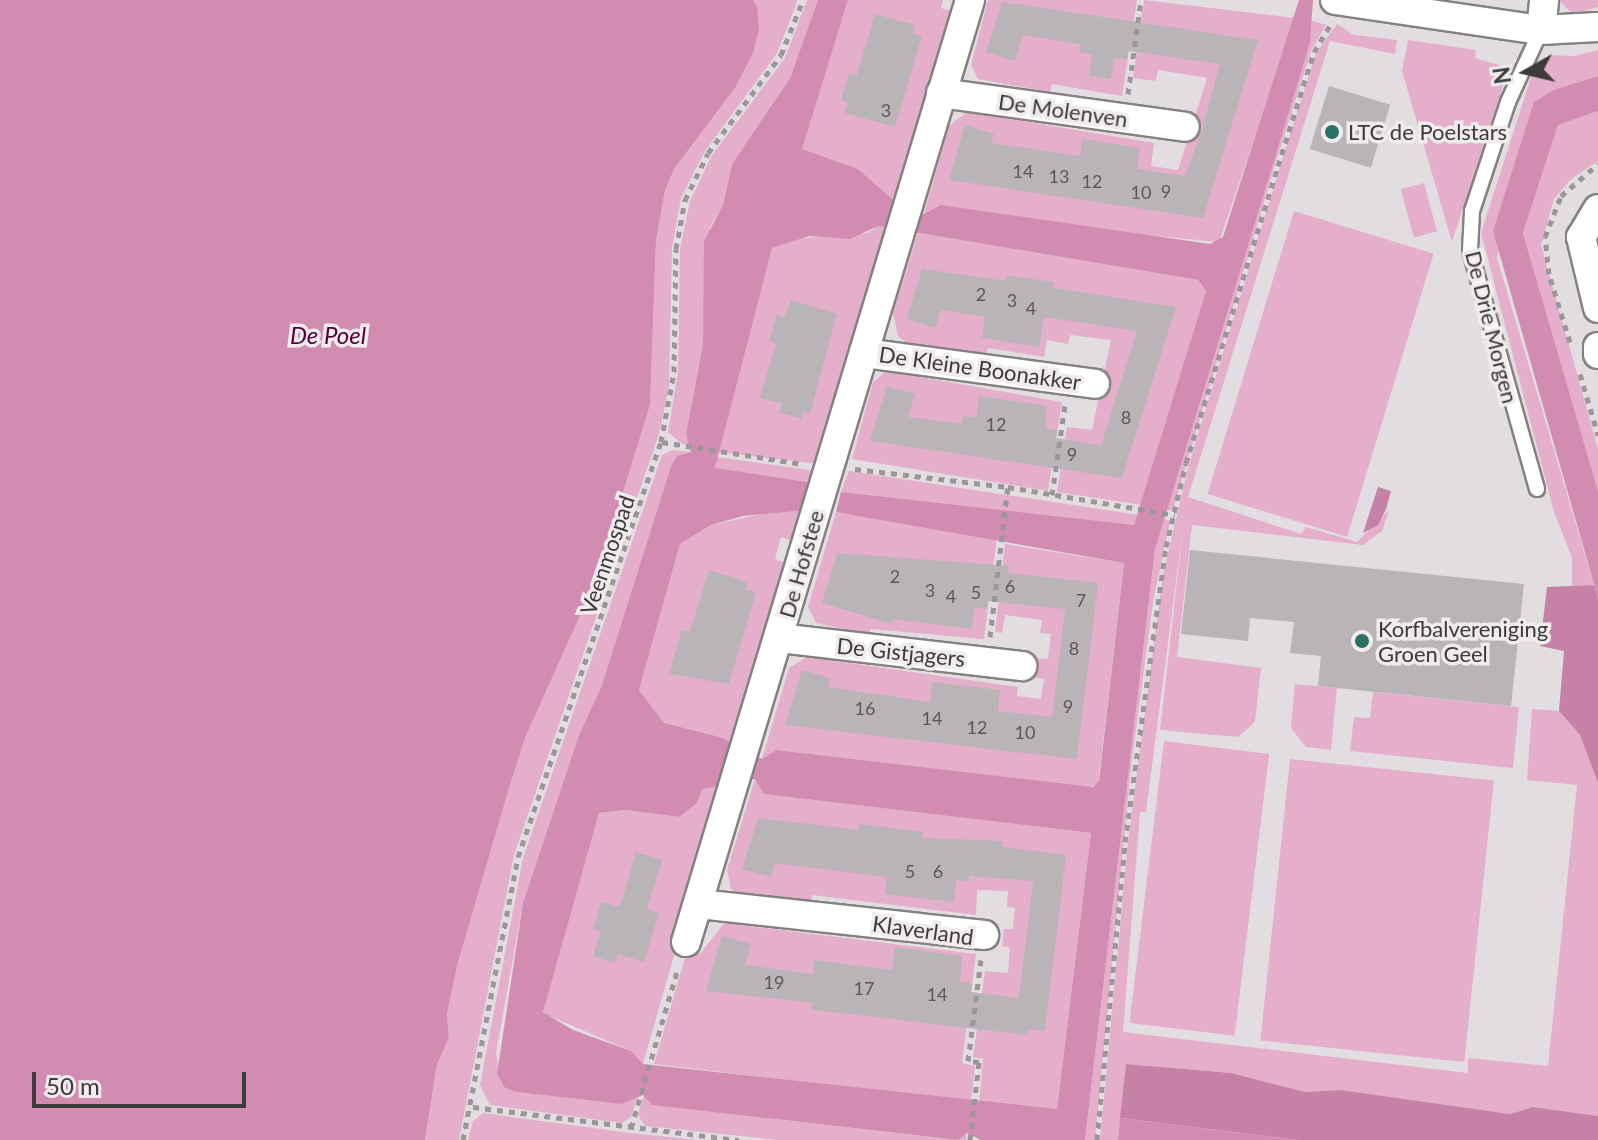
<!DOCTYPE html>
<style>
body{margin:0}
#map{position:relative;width:1598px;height:1140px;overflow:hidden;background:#e2dde0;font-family:Lato,sans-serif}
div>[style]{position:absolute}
.green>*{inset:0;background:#e5aecb;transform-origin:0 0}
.forest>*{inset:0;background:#c681a7}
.water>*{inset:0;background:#d28cb2}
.building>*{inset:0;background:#b9b4b7;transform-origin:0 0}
.path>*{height:5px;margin-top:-2.5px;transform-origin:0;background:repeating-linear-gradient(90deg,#9b9799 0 6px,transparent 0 12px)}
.roads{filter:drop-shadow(2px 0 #858183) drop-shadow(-2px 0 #858183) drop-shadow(0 2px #858183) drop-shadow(0 -2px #858183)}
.service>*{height:14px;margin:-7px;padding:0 7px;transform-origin:7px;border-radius:7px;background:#fff}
.minor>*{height:28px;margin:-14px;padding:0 14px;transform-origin:14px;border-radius:14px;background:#fff}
.dots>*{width:22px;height:22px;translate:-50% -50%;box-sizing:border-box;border:4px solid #f0ebed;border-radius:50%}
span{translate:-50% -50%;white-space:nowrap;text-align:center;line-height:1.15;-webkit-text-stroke:7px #f0ebed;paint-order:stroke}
.number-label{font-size:18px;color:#5b585a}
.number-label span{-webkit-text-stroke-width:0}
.street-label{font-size:22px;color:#3c3a3b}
.poi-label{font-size:22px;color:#3c3a3b}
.left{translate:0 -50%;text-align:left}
.water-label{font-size:24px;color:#55003a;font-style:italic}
.north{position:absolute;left:1486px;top:32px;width:80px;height:80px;-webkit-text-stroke:6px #f0ebed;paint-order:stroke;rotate:262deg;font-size:22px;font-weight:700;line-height:32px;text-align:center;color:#3c3a3b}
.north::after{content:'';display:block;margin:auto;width:28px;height:36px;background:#3c3a3b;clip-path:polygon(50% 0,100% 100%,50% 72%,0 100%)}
.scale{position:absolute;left:32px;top:1072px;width:214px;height:36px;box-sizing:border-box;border:4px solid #3c3a3b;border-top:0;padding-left:10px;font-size:24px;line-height:28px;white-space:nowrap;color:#3c3a3b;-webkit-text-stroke:6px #f0ebed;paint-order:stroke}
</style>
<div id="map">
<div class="green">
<div style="clip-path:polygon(753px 0,798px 0,777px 53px,705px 151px,681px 198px,672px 248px,669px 386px,659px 434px,514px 855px,459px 1140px,425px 1140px,437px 1064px,449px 1038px,447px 1014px,457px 966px,507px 795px,525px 738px,596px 580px,650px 405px,656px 240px,665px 191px,674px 169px,735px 88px,757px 6px)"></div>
<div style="clip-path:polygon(807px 0,818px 0,790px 78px,732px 164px,723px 205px,710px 227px,703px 344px,686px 437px,692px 446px,682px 444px,668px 432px,678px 372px,680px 249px,690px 201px,712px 155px,785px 58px)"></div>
<div style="clip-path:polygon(848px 0,943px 0,941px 8px,955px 12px,897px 203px,858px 169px,801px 149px)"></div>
<div style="clip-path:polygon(988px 0,1137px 0,1122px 96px,1052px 84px,1050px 92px,978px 79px,971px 65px)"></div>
<div style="clip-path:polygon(1144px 0,1296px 18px,1219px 242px,924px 214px,949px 126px,967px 112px,1154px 143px,1151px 166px,1178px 170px,1207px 78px,1158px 70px,1156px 81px,1133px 78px)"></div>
<div style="clip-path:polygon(1558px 0,1598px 0,1598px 7px,1573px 14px)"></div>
<div style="clip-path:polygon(1310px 20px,1326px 25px,1311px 51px,1275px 165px,1173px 510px,1165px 510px,1310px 43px)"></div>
<div style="clip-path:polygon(1337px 24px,1354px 35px,1397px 40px,1395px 54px,1330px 41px,1188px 497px,1301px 534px,1306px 527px,1357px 542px,1389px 510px,1382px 531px,1363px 545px,1192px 525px,1177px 657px,1261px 668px,1255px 722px,1238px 737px,1160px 730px,1184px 520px,1146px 812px,1140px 812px,1123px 1032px,1468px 1073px,1468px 1058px,1548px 1066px,1577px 785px,1527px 780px,1532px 709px,1559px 711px,1580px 735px,1598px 783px,1598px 1116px,1533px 1107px,1510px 1114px,1341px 1090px,1306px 1092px,1231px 1073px,1126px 1064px,1118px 1140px,1100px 1140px,1128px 842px,1163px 575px,1189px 464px,1280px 167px,1316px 53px)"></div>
<div style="clip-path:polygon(1408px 40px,1476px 50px,1475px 58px,1509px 68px,1452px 242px,1402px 71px)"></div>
<div style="clip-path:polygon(1598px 50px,1598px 76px,1553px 90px,1534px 102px,1497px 258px,1594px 585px,1572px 586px,1572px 558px,1554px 512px,1481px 233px,1535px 65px,1545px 65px,1548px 55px,1574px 56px)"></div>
<div style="clip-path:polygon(1598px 111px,1598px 161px,1571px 179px,1554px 199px,1541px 245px,1598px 449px,1598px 491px,1523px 233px,1558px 125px)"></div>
<div style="left:1424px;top:183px;width:50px;height:24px;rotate:75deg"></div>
<div style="left:1294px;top:211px;width:146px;height:296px;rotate:17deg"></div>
<div style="clip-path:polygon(878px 226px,890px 227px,819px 464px,717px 452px,772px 248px,789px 239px,868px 233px)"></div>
<div style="clip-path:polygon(918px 233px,1198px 280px,1206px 291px,1142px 505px,1057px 492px,1067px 427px,1092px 430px,1111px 340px,1070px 335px,1068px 344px,1047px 340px,1044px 357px,988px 348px,986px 355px,907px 344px,898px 336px,893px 313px)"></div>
<div style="clip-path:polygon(886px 371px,1062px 402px,1048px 491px,852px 459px,873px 382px)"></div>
<div style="clip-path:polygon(673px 450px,691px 452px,677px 456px,671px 466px,602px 685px,579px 735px,523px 903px,496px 1053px,501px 1082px,516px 1092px,598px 1101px,638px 1095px,631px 1117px,622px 1123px,490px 1105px,480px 1085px,523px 858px,662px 455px)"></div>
<div style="left:717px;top:457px;width:100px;height:13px;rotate:8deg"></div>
<div style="clip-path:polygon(849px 471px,1139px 515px,1134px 525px,1121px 527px,841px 492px)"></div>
<div style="clip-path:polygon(784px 509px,805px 510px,796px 542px,781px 537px,775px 559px,788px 564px,735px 742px,664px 723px,639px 690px,680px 544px,711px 525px)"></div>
<div style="clip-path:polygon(836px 512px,997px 537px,984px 639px,870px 629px,870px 635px,816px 623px,808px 607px)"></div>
<div style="clip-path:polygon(1162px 518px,1170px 521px,1153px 602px,1131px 767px,1095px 1140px,1085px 1140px,1155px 549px)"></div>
<div style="clip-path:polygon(1005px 544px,1124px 563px,1098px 784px,1089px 787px,776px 750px,762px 759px,789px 668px,807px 657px,1018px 687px,1017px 696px,1041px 699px,1044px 679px,1033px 677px,1034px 658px,1048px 659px,1051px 634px,1040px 633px,1042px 620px,1005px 615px,1002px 633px,995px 632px)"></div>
<div style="clip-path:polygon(1295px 684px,1337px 688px,1331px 750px,1306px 747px,1291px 728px)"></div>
<div style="clip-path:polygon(1373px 692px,1519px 707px,1513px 768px,1350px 751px,1354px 717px,1370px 718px)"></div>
<div style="left:1164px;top:741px;width:106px;height:284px;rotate:7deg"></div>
<div style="left:1290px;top:759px;width:205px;height:283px;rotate:6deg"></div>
<div style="clip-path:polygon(755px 779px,765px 794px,1091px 833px,1057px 1109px,979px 1103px,983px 1059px,973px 1057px,985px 971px,1008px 973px,1010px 948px,1002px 946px,1004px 929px,1013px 929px,1015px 908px,1007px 907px,1008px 891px,977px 890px,976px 915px,812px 895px,811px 901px,742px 895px,731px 889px,727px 870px)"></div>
<div style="clip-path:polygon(724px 781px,643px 1064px,631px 1051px,545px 1014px,543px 1008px,599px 813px,625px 810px,679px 817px,696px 804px,703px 789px)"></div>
<div style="clip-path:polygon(724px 923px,976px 954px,962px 1063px,975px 1066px,971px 1102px,654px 1064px,687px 951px,700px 954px)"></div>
<div style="clip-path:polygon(644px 1095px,782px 1120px,958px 1140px,967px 1133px,966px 1140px,777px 1140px,645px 1126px,638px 1115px)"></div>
<div style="clip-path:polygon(483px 1113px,631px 1133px,698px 1140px,468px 1140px,473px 1121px)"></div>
</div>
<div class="forest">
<div style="clip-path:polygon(1378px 487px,1391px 491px,1386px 509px,1378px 525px,1363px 533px)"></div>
<div style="clip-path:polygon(1594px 585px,1598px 598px,1598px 783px,1580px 735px,1559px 711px,1564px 651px,1540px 646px,1547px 587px)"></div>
<div style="clip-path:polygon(1126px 1064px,1231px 1073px,1306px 1092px,1341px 1090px,1510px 1114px,1533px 1107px,1598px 1116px,1598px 1140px,1299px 1140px,1120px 1118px)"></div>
</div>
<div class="water">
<div style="clip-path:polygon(0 0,753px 0,757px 6px,759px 30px,753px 53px,735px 88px,674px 169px,665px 191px,656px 240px,650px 405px,596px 580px,525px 738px,507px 795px,457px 966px,447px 1014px,449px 1038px,437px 1064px,425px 1140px,0 1140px)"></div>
<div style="clip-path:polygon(evenodd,818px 0,848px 0,802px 149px,858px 169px,897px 203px,924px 214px,941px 205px,1210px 244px,1223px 237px,1299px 0,1313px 0,1310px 43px,1155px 549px,1085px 1140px,981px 1140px,967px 1133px,958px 1140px,652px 1105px,643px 1095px,622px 1104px,516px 1092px,504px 1087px,497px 1074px,523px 903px,579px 735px,602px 685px,671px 466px,677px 456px,691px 452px,686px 435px,703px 344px,704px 241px,723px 205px,732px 164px,790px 78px,818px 0,878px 226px,1198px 280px,1206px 291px,1134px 525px,841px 492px,836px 512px,1124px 563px,1099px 781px,1093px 787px,776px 750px,762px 759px,723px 738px,664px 723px,639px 690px,680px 544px,711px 525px,743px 516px,805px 510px,813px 483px,715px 468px,772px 248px,809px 236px,850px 239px,878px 226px,818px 0,755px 779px,764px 794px,1091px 833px,1057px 1109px,643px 1064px,631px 1051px,573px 1030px,543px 1012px,599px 813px,625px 810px,679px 817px,696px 804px,703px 789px,755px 779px)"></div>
<div style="clip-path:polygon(1598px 76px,1598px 111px,1558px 125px,1523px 233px,1598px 491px,1598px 598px,1493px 231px,1534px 102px,1553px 90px)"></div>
<div style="clip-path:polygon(1120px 1118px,1299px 1140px,1118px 1140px)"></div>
</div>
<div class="building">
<div style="clip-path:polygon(1002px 2px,1258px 40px,1203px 218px,949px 180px,965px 125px,994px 134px,991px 143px,1080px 156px,1082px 139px,1140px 148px,1137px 169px,1185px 176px,1202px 130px,1220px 64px,1128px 51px,1127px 59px,1114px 58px,1111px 79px,1089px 76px,1092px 54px,1079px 52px,1080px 44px,1023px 35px,1015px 61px,986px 52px)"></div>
<div style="clip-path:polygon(875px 14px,915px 25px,912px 33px,922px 36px,895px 127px,845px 113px,848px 102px,841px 100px,849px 73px,857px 75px)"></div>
<div style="left:1329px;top:86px;width:64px;height:66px;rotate:17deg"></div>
<div style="clip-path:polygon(922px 269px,1006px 281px,1007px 275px,1025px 278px,1054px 282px,1054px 288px,1176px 307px,1122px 478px,870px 441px,887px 386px,915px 394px,908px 417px,962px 424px,963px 416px,976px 418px,979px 396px,1047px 406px,1045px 428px,1057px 430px,1056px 438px,1101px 445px,1137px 331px,1044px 317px,1039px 347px,982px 338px,985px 317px,941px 310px,935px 328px,907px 319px)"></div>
<div style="clip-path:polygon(791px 300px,837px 314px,810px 413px,803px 411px,802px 419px,779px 412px,782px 404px,760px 398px,776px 344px,769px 341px,777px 314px,784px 317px)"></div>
<div style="clip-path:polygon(1190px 550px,1524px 584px,1511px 706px,1318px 686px,1321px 656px,1290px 653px,1294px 622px,1250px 618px,1248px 641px,1181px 634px)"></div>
<div style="clip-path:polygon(837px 553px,1009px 566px,1008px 573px,1098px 583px,1077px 759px,785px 725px,802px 670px,830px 678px,828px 687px,930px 702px,932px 682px,1000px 690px,998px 711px,1052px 717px,1065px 609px,988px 601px,987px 609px,974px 607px,972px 629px,893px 619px,892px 624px,822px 603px)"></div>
<div style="clip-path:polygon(709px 570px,748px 582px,746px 590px,756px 592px,729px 684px,669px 674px,682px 630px,690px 632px)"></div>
<div style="clip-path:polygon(758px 818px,859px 830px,860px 824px,922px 832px,922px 838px,1003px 841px,1002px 847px,1066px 855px,1045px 1031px,1028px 1029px,1027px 1035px,840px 1013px,812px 1010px,813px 1003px,706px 991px,722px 936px,751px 944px,745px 965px,813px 974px,814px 960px,892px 970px,895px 947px,962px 956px,960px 982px,972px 983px,971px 992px,1019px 998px,1033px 881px,969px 876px,969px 882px,956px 880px,954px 902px,885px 894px,887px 877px,775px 863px,771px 877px,742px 869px)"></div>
<div style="clip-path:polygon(636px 852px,662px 860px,647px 909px,659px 913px,644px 962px,618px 954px,615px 963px,593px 956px,601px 931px,593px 929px,601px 902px,620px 907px)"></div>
</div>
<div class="path">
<div style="left:1128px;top:94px;width:95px;rotate:-82.1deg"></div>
<div style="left:1570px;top:342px;width:71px;rotate:-107.2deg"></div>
<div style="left:1549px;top:274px;width:37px;rotate:-96deg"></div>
<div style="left:1545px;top:237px;width:44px;rotate:-68.7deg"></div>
<div style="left:1561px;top:196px;width:49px;rotate:-40.9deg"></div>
<div style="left:1580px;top:374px;width:64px;rotate:73.6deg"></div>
<div style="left:662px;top:442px;width:142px;rotate:8.9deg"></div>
<div style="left:855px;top:469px;width:154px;rotate:6.7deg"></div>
<div style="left:1008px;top:487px;width:169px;rotate:9.5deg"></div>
<div style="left:1052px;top:495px;width:91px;rotate:-81.8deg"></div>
<div style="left:990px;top:637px;width:151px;rotate:-83.2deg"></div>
<div style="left:473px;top:1107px;width:268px;rotate:7.1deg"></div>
<div style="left:631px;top:1128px;width:167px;rotate:-73.6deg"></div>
<div style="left:463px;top:1140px;width:288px;rotate:-79deg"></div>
<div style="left:518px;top:857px;width:439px;rotate:-71deg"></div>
<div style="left:661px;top:442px;width:71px;rotate:-79.5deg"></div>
<div style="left:674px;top:372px;width:123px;rotate:-89.1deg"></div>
<div style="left:676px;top:249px;width:50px;rotate:-79.6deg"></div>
<div style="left:685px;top:200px;width:52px;rotate:-63.9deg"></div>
<div style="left:708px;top:153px;width:122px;rotate:-53.3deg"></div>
<div style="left:781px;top:55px;width:59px;rotate:-68.2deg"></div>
<div style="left:970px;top:1140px;width:79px;rotate:-83.4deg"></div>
<div style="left:979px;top:1062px;width:11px;rotate:-175deg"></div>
<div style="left:968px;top:1061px;width:102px;rotate:-82.7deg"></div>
<div style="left:1097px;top:1140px;width:299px;rotate:-84.6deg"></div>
<div style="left:1125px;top:842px;width:298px;rotate:-82.1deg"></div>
<div style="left:1166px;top:547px;width:86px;rotate:-76.6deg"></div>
<div style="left:1186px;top:463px;width:311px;rotate:-72.8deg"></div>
<div style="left:1278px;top:166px;width:120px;rotate:-72.5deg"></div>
<div style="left:1314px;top:52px;width:33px;rotate:-59deg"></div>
</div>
<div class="roads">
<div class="service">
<div style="left:1537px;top:489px;width:248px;rotate:-105.7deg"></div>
<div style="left:1470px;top:250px;width:39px;rotate:-87deg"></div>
<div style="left:1472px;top:211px;width:115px;rotate:-71.7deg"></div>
<div style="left:1508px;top:102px;width:79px;rotate:-65.4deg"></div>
</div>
<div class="minor">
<div style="left:1335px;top:0;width:208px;rotate:8.3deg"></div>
<div style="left:1541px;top:30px;width:57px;rotate:-3deg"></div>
<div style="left:1541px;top:30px;width:30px;rotate:-84deg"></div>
<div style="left:941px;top:93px;width:246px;rotate:7.9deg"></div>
<div style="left:1598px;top:209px;width:33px;rotate:121deg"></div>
<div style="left:1581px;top:237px;width:73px;rotate:76.5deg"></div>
<div style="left:1598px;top:347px;width:7px;rotate:90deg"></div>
<div style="left:864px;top:353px;width:233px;rotate:7.6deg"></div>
<div style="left:779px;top:638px;width:245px;rotate:6.6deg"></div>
<div style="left:699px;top:904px;width:287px;rotate:6.2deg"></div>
<div style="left:686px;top:942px;width:984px;rotate:-73.22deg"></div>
</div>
</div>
<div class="dots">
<div style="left:1332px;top:132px;background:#2a7066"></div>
<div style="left:1362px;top:641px;background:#2a7066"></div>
</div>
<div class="number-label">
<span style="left:886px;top:110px">3</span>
<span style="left:1023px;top:171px">14</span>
<span style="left:1059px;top:176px">13</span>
<span style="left:1092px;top:181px">12</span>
<span style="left:1166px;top:191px">9</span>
<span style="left:1141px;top:192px">10</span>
<span style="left:981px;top:294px">2</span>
<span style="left:1012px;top:300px">3</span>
<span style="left:1031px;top:308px">4</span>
<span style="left:1126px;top:417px">8</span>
<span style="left:996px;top:424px">12</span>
<span style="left:1072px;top:454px">9</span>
<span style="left:895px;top:576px">2</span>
<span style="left:1010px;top:586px">6</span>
<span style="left:930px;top:590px">3</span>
<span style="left:976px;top:592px">5</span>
<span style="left:951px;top:596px">4</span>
<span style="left:1081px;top:600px">7</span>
<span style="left:1074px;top:648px">8</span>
<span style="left:1068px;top:706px">9</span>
<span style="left:865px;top:708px">16</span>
<span style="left:932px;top:718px">14</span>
<span style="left:977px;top:727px">12</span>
<span style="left:1025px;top:732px">10</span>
<span style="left:910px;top:871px">5</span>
<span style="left:938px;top:871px">6</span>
<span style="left:774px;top:982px">19</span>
<span style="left:864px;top:988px">17</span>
<span style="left:937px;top:994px">14</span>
</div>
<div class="street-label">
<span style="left:1063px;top:110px;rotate:8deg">De Molenven</span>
<span style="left:1492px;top:327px;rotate:76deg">De Drie Morgen</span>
<span style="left:980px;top:368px;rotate:8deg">De Kleine Boonakker</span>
<span style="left:607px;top:555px;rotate:-71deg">Veenmospad</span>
<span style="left:801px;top:564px;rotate:-74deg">De Hofstee</span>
<span style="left:901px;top:652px;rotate:6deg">De Gistjagers</span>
<span style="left:923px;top:930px;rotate:8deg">Klaverland</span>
</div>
<div class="poi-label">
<span class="left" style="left:1348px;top:132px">LTC de Poelstars</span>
<span class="left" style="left:1378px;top:641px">Korfbalvereniging<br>Groen Geel</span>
</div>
<div class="water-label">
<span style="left:328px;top:335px">De Poel</span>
</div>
<div class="north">N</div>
<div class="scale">50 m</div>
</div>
